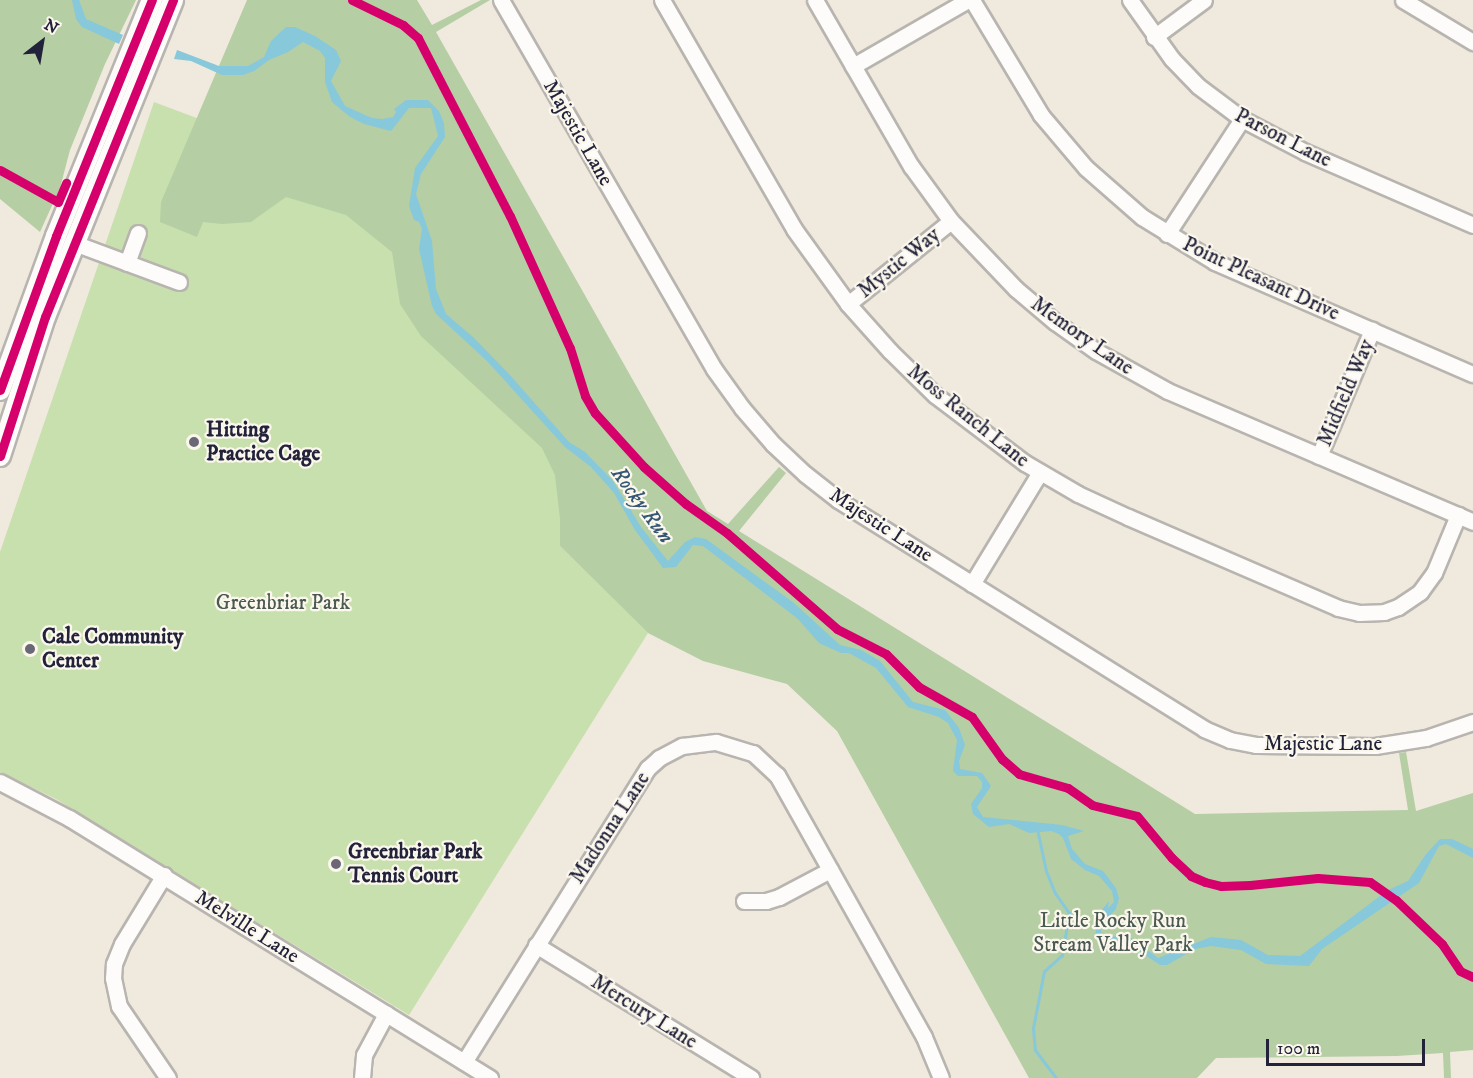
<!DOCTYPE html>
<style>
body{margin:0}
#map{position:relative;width:1473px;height:1078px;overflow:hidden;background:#f0e9de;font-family:"IM FELL DW Pica",serif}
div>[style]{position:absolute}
.green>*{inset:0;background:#c7e0ae}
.forest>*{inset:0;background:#b5cea4}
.water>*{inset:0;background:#88c8db}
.stream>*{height:3px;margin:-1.5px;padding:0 1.5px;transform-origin:1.5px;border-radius:1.5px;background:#88c8db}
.roads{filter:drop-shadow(2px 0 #b8b4af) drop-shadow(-2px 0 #b8b4af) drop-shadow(0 2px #b8b4af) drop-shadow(0 -2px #b8b4af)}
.minor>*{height:15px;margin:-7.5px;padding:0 7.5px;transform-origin:7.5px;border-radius:7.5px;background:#fdfcfa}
.major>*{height:20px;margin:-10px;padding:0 10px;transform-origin:10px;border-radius:10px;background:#fdfcfa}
.cycleway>*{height:9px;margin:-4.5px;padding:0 4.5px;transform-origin:4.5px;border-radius:4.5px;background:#d6006c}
.dots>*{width:16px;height:16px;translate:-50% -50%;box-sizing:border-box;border:3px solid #fbf7ec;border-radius:50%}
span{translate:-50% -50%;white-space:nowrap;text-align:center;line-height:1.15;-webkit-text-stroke:4.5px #fbf7ec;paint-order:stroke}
.street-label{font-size:21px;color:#22223b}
.poi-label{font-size:21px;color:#22223b;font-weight:700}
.left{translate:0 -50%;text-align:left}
.park-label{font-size:21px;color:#4a5952}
.water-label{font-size:22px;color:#365773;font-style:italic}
.north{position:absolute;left:12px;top:12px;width:60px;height:60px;-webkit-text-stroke:4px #fbf7ec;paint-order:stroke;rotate:31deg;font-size:16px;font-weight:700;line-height:24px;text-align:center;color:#22223b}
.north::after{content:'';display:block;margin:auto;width:21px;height:27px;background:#22223b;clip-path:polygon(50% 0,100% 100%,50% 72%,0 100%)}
.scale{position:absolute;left:1266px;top:1039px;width:159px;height:27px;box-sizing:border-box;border:3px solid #22223b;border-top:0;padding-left:8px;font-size:18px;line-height:21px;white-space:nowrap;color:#22223b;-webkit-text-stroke:4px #fbf7ec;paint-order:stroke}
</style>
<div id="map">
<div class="green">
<div style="clip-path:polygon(154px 102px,378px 186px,612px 478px,560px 519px,560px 546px,648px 633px,409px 1015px,56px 799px,0 772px,0 552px)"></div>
</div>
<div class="forest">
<div style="clip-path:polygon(0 0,136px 0,105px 64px,70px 150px,60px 188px,40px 232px,0 199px)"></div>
<div style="clip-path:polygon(247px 0,417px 0,432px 25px,481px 0,490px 0,436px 32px,707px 511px,728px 524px,779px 467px,786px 473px,739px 531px,1195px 814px,1408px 810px,1399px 753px,1406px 752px,1416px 811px,1473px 793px,1473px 1050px,1450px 1052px,1451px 1078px,1444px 1078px,1443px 1053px,1397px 1056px,1216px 1058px,1197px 1078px,1029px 1078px,837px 731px,787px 684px,703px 661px,648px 633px,560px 546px,560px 519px,555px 475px,542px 448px,421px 336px,400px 304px,392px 252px,346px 215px,286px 197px,251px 222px,222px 224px,203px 222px,197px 237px,160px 222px,161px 202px)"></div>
</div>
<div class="water">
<div style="clip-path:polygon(72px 0,79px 0,86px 19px,123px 35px,119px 44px,82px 27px,76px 19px)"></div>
<div style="clip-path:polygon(286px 27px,295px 27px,315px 36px,336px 50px,341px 61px,331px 81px,345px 106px,372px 118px,382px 119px,393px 117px,396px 112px,394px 109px,406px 100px,428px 100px,439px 111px,444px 123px,445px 137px,421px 174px,416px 194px,432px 241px,436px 289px,446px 314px,473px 337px,509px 374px,569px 442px,585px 452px,613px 481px,641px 527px,668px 561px,685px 542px,695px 537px,706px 539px,794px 603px,840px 645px,861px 650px,880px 661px,913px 702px,945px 710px,959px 728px,965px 745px,959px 761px,960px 769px,982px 773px,991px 786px,977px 807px,983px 817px,1062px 825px,1084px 831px,1068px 836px,1072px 849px,1085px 864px,1103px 871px,1116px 888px,1119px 898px,1116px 909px,1100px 926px,1102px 936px,1130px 937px,1158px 958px,1211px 937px,1241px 940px,1268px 955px,1300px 956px,1388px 890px,1408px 881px,1426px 854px,1440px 839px,1452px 839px,1473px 849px,1473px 858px,1446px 844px,1439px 846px,1419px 883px,1322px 949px,1309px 966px,1266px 964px,1241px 950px,1211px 946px,1195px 949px,1167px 965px,1160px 965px,1127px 943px,1108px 944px,1101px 941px,1096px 935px,1095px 924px,1097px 916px,1109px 901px,1108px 908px,1114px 902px,1112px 891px,1099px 876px,1085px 870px,1071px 859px,1063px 838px,1059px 834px,1051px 831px,1029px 833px,1009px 824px,989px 827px,973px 814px,971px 804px,982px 788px,982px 782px,977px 776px,958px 776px,953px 771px,957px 740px,948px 723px,939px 717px,908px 707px,876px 668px,849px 653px,841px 653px,819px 643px,798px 619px,703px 546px,693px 545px,676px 567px,663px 568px,635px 530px,614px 493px,591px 467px,565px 447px,487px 361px,436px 314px,432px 306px,419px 249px,422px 229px,419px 222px,414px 220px,409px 206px,415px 168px,438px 136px,431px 108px,409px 108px,391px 131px,364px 124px,350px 117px,332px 102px,325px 82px,325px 58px,320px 51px,303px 42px,288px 52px,269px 60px,254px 71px,243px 75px,222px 75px,191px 61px,174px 59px,177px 50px,219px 66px,248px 66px,264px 57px,271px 41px)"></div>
</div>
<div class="stream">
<div style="left:1037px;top:829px;width:43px;rotate:77.9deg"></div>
<div style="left:1046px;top:871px;width:24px;rotate:68deg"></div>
<div style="left:1055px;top:893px;width:24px;rotate:55deg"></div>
<div style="left:1069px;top:913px;width:43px;rotate:99.5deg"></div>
<div style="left:1062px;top:955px;width:24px;rotate:138deg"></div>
<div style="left:1044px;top:971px;width:58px;rotate:100.9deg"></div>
<div style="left:1033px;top:1028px;width:22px;rotate:85deg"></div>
<div style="left:1035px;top:1050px;width:35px;rotate:53deg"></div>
</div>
<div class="roads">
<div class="minor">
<div style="left:501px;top:0;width:426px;rotate:60deg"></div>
<div style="left:714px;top:369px;width:48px;rotate:54.3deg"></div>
<div style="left:742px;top:408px;width:48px;rotate:49.3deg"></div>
<div style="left:773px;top:444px;width:44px;rotate:43.2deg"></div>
<div style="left:805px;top:474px;width:42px;rotate:38.2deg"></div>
<div style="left:838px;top:500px;width:432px;rotate:32deg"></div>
<div style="left:1204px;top:729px;width:28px;rotate:23deg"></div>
<div style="left:1230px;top:740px;width:26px;rotate:11deg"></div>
<div style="left:1256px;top:745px;width:119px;rotate:0.5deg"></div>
<div style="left:1375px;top:746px;width:52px;rotate:-8.9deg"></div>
<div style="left:1426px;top:738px;width:50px;rotate:-18.8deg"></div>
<div style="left:662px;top:0;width:264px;rotate:60deg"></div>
<div style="left:794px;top:229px;width:92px;rotate:54.2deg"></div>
<div style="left:848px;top:304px;width:63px;rotate:48.2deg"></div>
<div style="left:890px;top:351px;width:63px;rotate:44.4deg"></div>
<div style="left:935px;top:395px;width:113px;rotate:37.1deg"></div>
<div style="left:1025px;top:463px;width:61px;rotate:30.3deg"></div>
<div style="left:1078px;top:494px;width:55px;rotate:24.7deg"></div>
<div style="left:1128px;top:517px;width:229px;rotate:23.4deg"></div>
<div style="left:1338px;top:608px;width:22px;rotate:13deg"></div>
<div style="left:1359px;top:613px;width:25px;rotate:-2deg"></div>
<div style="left:1384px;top:612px;width:15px;rotate:-20deg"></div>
<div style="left:1398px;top:607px;width:27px;rotate:-34deg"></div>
<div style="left:1420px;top:592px;width:24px;rotate:-54deg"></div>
<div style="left:1434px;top:573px;width:63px;rotate:-67.5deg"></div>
<div style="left:815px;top:0;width:192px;rotate:60deg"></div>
<div style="left:911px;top:166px;width:68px;rotate:54deg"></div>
<div style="left:951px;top:221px;width:94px;rotate:46.3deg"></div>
<div style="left:1016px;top:289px;width:51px;rotate:40.2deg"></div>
<div style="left:1055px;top:322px;width:50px;rotate:35.3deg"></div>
<div style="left:1096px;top:351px;width:82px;rotate:29.1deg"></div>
<div style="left:1168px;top:391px;width:332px;rotate:23.2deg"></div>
<div style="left:972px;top:0;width:134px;rotate:59deg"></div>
<div style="left:1041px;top:115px;width:70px;rotate:49.7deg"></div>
<div style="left:1086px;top:168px;width:74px;rotate:41.2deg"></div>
<div style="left:1142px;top:217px;width:86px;rotate:31.7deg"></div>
<div style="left:1215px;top:262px;width:281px;rotate:23.5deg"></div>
<div style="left:1130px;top:0;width:72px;rotate:54.6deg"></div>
<div style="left:1172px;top:59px;width:37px;rotate:46deg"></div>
<div style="left:1198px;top:86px;width:55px;rotate:36.9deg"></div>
<div style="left:1242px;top:119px;width:71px;rotate:27.6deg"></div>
<div style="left:1305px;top:152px;width:183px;rotate:23.5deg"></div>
<div style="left:1403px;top:0;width:82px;rotate:31deg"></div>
<div style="left:1154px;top:37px;width:62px;rotate:-36.5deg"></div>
<div style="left:853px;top:66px;width:133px;rotate:-29.9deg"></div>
<div style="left:1167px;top:234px;width:137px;rotate:-56.9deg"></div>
<div style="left:74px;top:243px;width:112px;rotate:20.4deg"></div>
<div style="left:127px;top:263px;width:32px;rotate:-70deg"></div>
<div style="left:848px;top:304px;width:132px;rotate:-38.9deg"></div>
<div style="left:1319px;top:456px;width:137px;rotate:-67.2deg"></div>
<div style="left:972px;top:584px;width:131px;rotate:-58.7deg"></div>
<div style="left:0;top:782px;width:78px;rotate:27.6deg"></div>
<div style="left:69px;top:818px;width:495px;rotate:31.7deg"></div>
<div style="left:164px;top:875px;width:81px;rotate:121.3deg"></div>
<div style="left:122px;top:944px;width:22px;rotate:112deg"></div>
<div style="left:114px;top:964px;width:14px;rotate:94deg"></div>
<div style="left:113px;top:978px;width:29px;rotate:78deg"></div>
<div style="left:119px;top:1006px;width:87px;rotate:55.8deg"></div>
<div style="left:744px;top:901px;width:22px"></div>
<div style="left:766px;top:901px;width:14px;rotate:-17deg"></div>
<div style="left:779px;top:897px;width:58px;rotate:-27.9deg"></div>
<div style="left:536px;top:945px;width:253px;rotate:31.7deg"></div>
<div style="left:464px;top:1062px;width:347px;rotate:-58deg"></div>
<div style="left:648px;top:768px;width:15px;rotate:-42deg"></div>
<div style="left:659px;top:758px;width:26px;rotate:-28deg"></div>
<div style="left:682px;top:746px;width:34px;rotate:-7deg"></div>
<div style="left:716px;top:742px;width:39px;rotate:17deg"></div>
<div style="left:753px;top:753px;width:33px;rotate:43deg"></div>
<div style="left:777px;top:775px;width:300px;rotate:60.7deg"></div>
<div style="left:924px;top:1037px;width:44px;rotate:67.5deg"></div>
<div style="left:362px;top:1078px;width:23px;rotate:-85deg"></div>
<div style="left:364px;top:1055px;width:47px;rotate:-61.8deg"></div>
</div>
<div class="major">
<div style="left:0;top:390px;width:164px;rotate:-70deg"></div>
<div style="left:56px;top:236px;width:255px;rotate:-67.9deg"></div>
<div style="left:0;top:456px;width:146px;rotate:-72.1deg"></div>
<div style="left:45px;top:317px;width:342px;rotate:-68deg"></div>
</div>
</div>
<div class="cycleway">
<div style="left:352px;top:0;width:57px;rotate:26.1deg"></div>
<div style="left:403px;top:25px;width:20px;rotate:41deg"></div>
<div style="left:418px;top:38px;width:200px;rotate:62.7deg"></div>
<div style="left:510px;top:216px;width:145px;rotate:65.6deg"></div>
<div style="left:570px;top:348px;width:50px;rotate:72.6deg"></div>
<div style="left:585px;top:396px;width:20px;rotate:60deg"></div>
<div style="left:595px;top:413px;width:73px;rotate:47.8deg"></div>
<div style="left:644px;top:467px;width:56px;rotate:41.4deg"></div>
<div style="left:686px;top:504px;width:50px;rotate:35.3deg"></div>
<div style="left:727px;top:533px;width:146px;rotate:41.1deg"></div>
<div style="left:837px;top:629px;width:55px;rotate:27deg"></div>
<div style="left:886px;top:654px;width:47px;rotate:45deg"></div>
<div style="left:919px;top:687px;width:61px;rotate:29.5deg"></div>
<div style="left:972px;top:717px;width:52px;rotate:54.5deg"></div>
<div style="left:1002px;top:759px;width:23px;rotate:41deg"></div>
<div style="left:1019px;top:774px;width:51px;rotate:15.9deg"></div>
<div style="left:1068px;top:788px;width:29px;rotate:35deg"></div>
<div style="left:1092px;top:805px;width:46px;rotate:13.7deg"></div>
<div style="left:1137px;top:816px;width:55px;rotate:50.2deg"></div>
<div style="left:1172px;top:858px;width:26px;rotate:43deg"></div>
<div style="left:1191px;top:876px;width:15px;rotate:23deg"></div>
<div style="left:1205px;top:882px;width:16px;rotate:14deg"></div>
<div style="left:1221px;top:886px;width:29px;rotate:-2deg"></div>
<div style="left:1250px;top:885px;width:68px;rotate:-5.9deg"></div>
<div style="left:1318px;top:878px;width:52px;rotate:4.4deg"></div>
<div style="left:1370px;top:882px;width:32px;rotate:35deg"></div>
<div style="left:1396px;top:900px;width:64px;rotate:43.7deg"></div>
<div style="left:1442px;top:944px;width:32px;rotate:56deg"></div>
<div style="left:1460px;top:971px;width:14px;rotate:25deg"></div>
<div style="left:0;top:170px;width:66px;rotate:28.9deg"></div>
<div style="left:58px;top:202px;width:21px;rotate:-67deg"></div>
<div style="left:0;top:390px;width:164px;rotate:-70deg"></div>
<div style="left:56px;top:236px;width:255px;rotate:-67.9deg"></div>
<div style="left:0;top:456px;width:146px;rotate:-72.1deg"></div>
<div style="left:45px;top:317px;width:342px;rotate:-68deg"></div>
</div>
<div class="dots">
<div style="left:194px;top:442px;background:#6a6874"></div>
<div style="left:30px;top:649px;background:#6a6874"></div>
<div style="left:336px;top:864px;background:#6a6874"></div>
</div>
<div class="street-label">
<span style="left:578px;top:133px;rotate:60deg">Majestic Lane</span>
<span style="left:1283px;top:138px;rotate:27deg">Parson Lane</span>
<span style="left:899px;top:263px;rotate:-39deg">Mystic Way</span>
<span style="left:1261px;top:279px;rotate:25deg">Point Pleasant Drive</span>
<span style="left:1082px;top:336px;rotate:35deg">Memory Lane</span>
<span style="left:1346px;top:393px;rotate:-67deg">Midfield Way</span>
<span style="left:968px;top:416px;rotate:39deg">Moss Ranch Lane</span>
<span style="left:881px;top:525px;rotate:33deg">Majestic Lane</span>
<span style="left:1323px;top:744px">Majestic Lane</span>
<span style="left:610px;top:828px;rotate:-57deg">Madonna Lane</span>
<span style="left:247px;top:927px;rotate:32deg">Melville Lane</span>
<span style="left:644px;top:1012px;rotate:32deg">Mercury Lane</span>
</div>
<div class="poi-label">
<span class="left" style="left:206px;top:442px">Hitting<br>Practice Cage</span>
<span class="left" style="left:42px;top:649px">Cale Community<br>Center</span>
<span class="left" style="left:348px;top:864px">Greenbriar Park<br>Tennis Court</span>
</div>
<div class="park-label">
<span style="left:283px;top:603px">Greenbriar Park</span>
<span style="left:1113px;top:933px">Little Rocky Run<br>Stream Valley Park</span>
</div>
<div class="water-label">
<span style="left:642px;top:505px;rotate:54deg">Rocky Run</span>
</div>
<div class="north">N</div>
<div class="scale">100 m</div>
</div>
